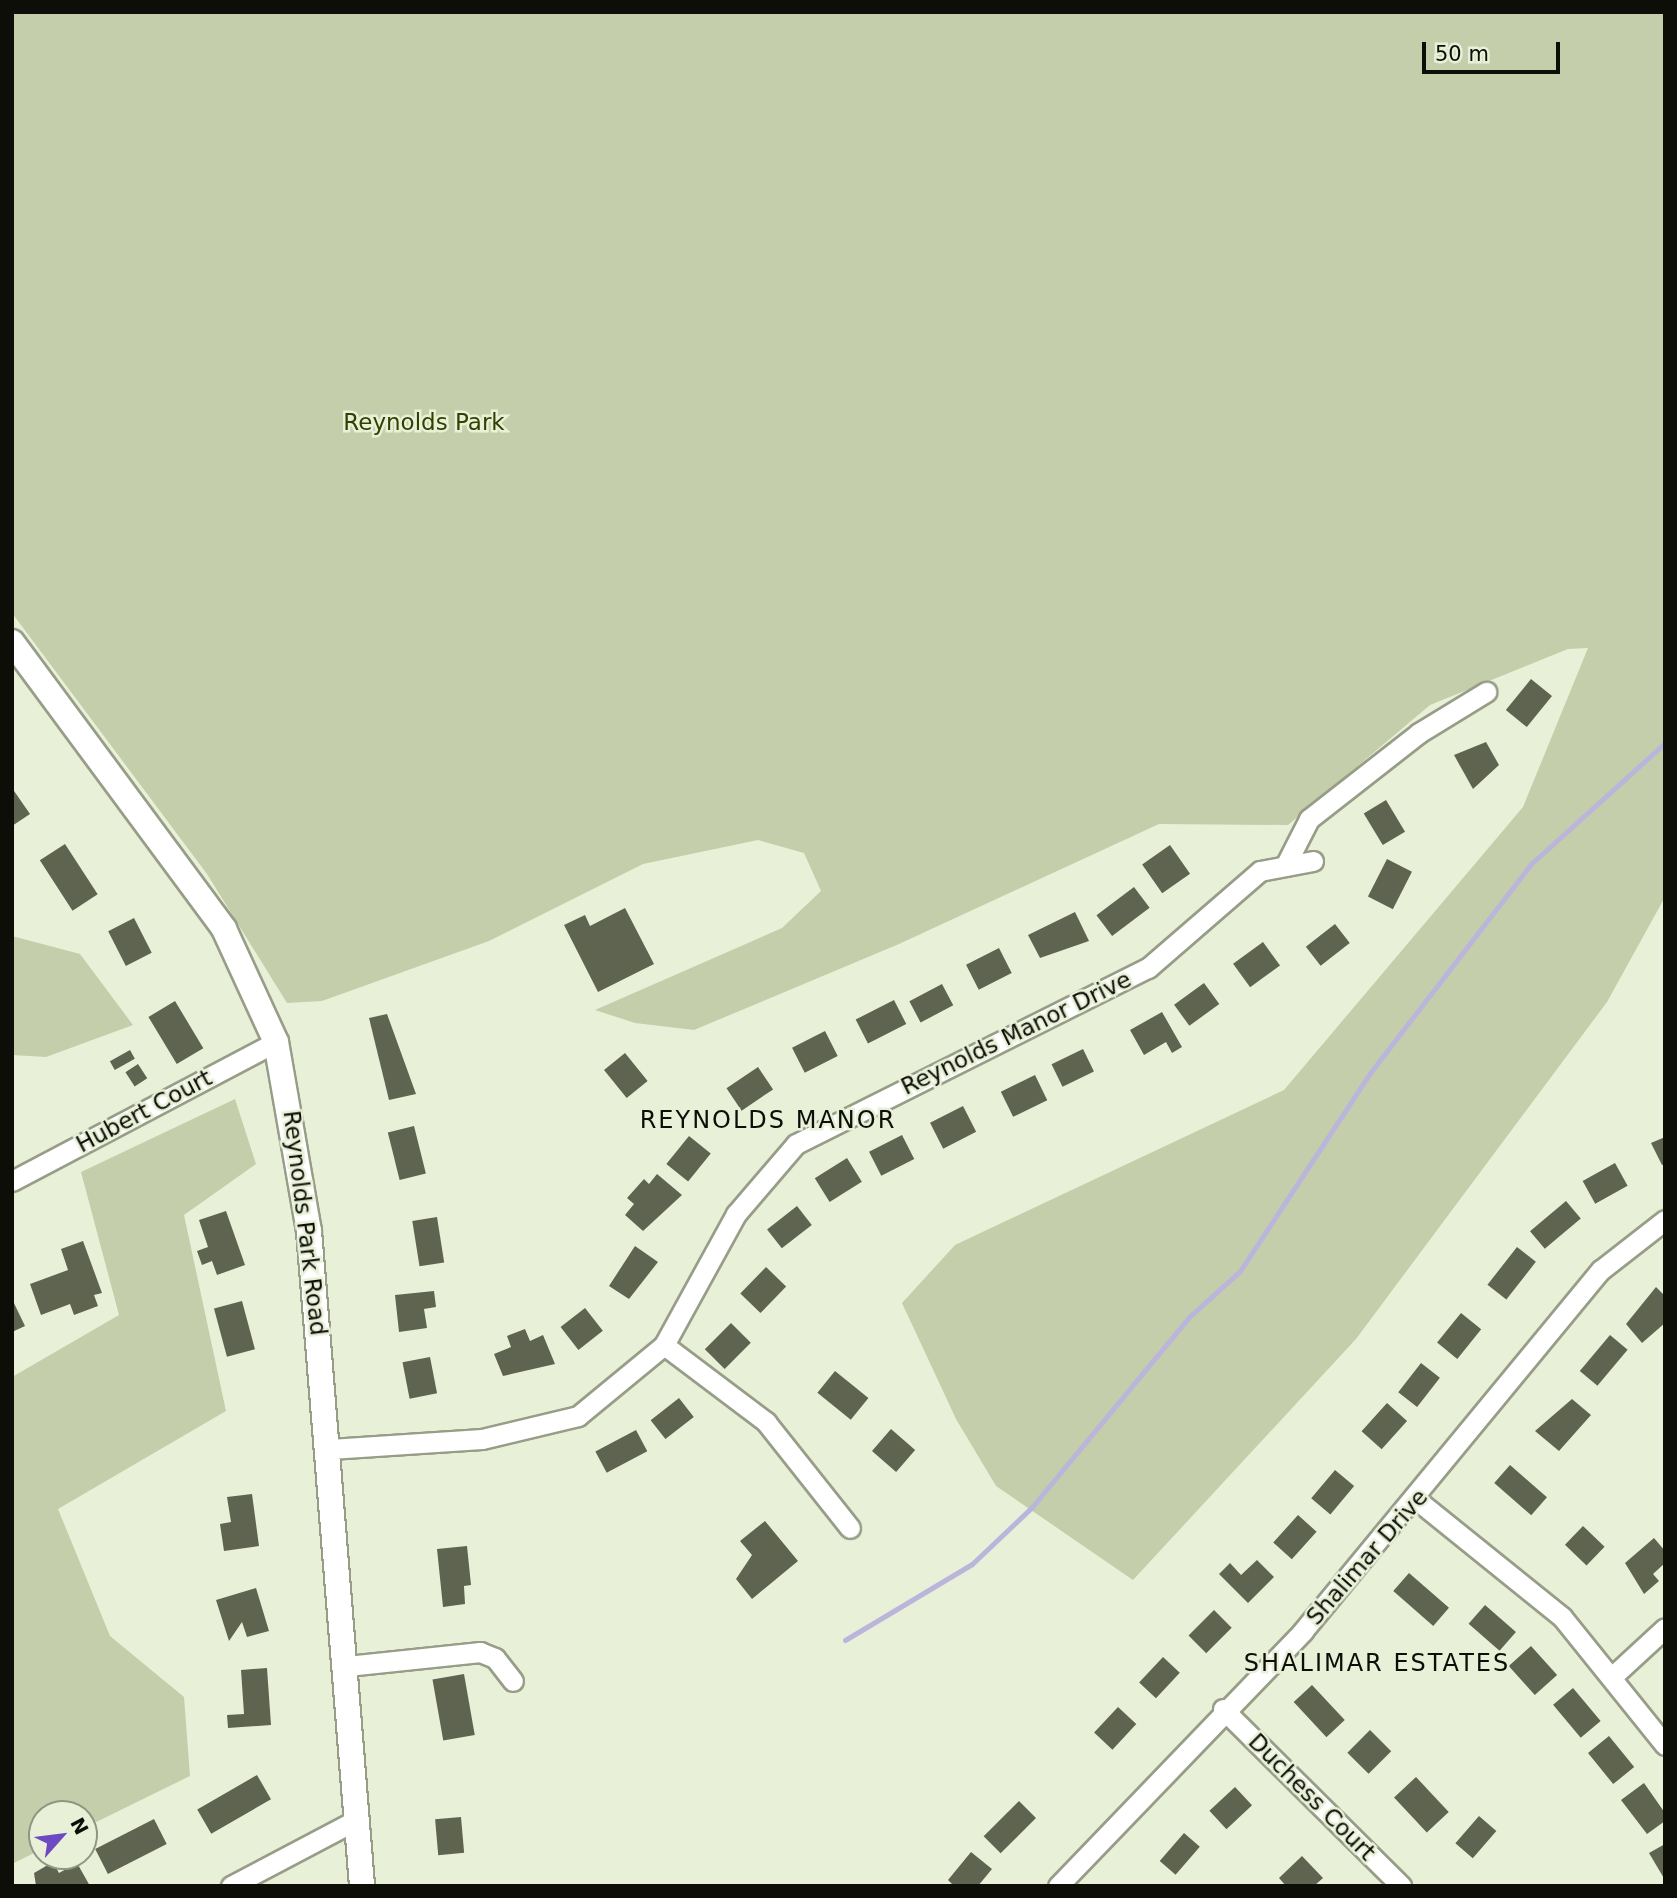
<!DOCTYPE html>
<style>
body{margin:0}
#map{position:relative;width:1677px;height:1898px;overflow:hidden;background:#e9f0d8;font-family:"DejaVu Sans",sans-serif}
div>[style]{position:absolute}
.green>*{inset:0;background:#c4ceaa}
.stream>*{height:5px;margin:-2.5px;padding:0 2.5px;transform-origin:2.5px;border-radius:2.5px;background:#bbb5dc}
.building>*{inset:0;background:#5f6450;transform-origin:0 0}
.roads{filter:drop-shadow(2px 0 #979d87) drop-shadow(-2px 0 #979d87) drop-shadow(0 2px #979d87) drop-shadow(0 -2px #979d87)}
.minor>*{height:19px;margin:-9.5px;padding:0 9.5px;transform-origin:9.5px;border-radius:9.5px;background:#fff}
.major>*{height:24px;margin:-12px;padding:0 12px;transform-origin:12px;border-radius:12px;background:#fff}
span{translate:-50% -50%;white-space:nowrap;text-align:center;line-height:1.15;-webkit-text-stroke:5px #e9f0d8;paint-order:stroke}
.park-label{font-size:23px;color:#344000}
.street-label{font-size:23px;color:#0c0e07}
.neighbourhood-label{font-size:24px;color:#0c0e07;letter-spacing:2px}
.frame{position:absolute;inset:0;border:14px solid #0c0e07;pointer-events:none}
.north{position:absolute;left:28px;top:1800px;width:70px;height:70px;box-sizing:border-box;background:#e9f0d8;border:2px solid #919684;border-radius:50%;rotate:62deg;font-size:19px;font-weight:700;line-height:28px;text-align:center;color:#0c0e07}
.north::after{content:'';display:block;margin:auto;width:24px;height:32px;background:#6d4ac3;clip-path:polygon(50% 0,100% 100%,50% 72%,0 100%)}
.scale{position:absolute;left:1422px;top:42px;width:138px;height:32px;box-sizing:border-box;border:4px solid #0c0e07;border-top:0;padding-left:9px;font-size:21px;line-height:24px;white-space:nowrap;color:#0c0e07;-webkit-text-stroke:5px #e9f0d8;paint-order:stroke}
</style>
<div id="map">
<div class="green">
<div style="clip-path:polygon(12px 12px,1665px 12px,1665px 897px,1607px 1002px,1356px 1339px,1133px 1580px,996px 1486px,956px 1419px,902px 1303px,955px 1245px,1284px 1090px,1523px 807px,1588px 648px,1568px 649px,1430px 705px,1288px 825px,1159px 824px,899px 944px,694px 1030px,635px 1023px,595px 1010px,782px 928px,821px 891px,804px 853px,758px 840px,643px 864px,489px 941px,322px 1001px,287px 1003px,207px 874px,12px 613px)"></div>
<div style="clip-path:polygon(12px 936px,80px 954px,133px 1025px,46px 1057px,12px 1055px)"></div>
<div style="clip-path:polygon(235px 1099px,256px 1164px,184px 1215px,226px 1411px,58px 1509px,110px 1636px,184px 1697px,190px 1776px,84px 1828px,84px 1814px,42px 1814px,42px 1849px,12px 1864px,12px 1377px,119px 1315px,81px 1172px)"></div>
</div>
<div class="stream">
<div style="left:845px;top:1640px;width:148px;rotate:-30.9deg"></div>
<div style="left:972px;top:1564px;width:83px;rotate:-43.5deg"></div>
<div style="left:1032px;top:1507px;width:246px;rotate:-50.4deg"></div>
<div style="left:1189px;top:1317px;width:69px;rotate:-42deg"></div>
<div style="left:1240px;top:1271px;width:237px;rotate:-56.7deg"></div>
<div style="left:1370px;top:1073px;width:265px;rotate:-52.4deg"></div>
<div style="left:1532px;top:863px;width:179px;rotate:-42.1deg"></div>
</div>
<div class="building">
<div style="left:1531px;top:679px;width:27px;height:40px;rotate:39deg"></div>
<div style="clip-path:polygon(1486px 742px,1499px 765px,1473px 789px,1454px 755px)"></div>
<div style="clip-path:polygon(12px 788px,30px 814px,12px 826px)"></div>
<div style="left:1386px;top:800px;width:37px;height:26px;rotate:59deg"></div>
<div style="left:65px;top:844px;width:60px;height:30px;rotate:57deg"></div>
<div style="left:1170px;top:845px;width:35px;height:34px;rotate:55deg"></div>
<div style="left:1387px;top:859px;width:28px;height:42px;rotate:27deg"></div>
<div style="left:1134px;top:887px;width:26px;height:47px;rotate:53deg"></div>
<div style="clip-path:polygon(625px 908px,654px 964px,598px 992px,564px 925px,585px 915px,590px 926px)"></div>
<div style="clip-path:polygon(1075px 912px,1089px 941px,1040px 958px,1028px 935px)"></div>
<div style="left:134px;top:918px;width:39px;height:29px;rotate:63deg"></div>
<div style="left:1335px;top:924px;width:24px;height:37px;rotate:52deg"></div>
<div style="left:1263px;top:942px;width:29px;height:37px;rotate:54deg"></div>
<div style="left:999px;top:948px;width:28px;height:37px;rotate:63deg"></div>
<div style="left:1204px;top:983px;width:26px;height:37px;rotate:54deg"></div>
<div style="left:942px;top:984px;width:24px;height:37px;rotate:62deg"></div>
<div style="left:894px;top:1000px;width:27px;height:43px;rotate:63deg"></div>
<div style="left:175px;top:1001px;width:55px;height:31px;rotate:59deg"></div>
<div style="clip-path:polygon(1162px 1012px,1182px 1047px,1172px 1053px,1166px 1042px,1144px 1055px,1130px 1030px)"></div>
<div style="clip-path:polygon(387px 1014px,416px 1094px,389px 1100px,369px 1018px)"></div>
<div style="left:825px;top:1031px;width:28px;height:37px;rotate:63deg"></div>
<div style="left:1083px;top:1049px;width:25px;height:35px;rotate:64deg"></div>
<div style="left:130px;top:1050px;width:10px;height:23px;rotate:61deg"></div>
<div style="left:625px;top:1053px;width:36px;height:27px;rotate:51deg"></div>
<div style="left:138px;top:1064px;width:17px;height:15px;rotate:57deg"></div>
<div style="left:758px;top:1067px;width:27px;height:38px;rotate:56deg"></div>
<div style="left:1035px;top:1075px;width:28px;height:38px;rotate:64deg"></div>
<div style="left:963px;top:1106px;width:29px;height:37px;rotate:63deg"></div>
<div style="left:414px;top:1126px;width:49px;height:27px;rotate:76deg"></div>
<div style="left:902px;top:1135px;width:27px;height:37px;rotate:63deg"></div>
<div style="left:689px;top:1136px;width:28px;height:36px;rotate:39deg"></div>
<div style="clip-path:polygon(1665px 1137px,1665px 1164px,1662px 1165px,1651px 1143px)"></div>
<div style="left:847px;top:1158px;width:28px;height:38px;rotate:58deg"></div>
<div style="left:1615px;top:1163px;width:26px;height:37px;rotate:61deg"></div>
<div style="clip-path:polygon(657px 1174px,682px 1195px,643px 1231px,625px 1215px,634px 1204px,627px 1198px,644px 1179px,649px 1184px)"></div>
<div style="left:1566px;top:1201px;width:23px;height:47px;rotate:50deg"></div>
<div style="left:797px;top:1206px;width:24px;height:38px;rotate:52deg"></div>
<div style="clip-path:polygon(226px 1211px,245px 1265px,217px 1275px,212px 1261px,202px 1265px,197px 1251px,208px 1247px,199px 1220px)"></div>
<div style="left:437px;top:1217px;width:46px;height:25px;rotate:81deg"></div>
<div style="clip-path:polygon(83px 1241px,102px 1293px,94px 1295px,98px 1306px,74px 1315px,70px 1304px,41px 1315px,30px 1284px,68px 1270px,61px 1249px)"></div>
<div style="clip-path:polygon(635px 1246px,658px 1262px,629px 1299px,609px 1286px)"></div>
<div style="left:1517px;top:1247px;width:24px;height:48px;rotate:38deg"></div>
<div style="left:766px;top:1267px;width:28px;height:37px;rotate:44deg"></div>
<div style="clip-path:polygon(1656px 1287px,1665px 1296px,1665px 1323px,1642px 1343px,1626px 1324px)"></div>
<div style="clip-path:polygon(434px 1291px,436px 1307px,424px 1309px,427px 1328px,399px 1332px,395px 1295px)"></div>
<div style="clip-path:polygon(12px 1299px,25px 1326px,12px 1332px)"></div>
<div style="left:242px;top:1301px;width:50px;height:29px;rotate:75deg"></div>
<div style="left:585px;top:1308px;width:29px;height:31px;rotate:52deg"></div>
<div style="left:1461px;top:1313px;width:26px;height:38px;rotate:39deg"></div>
<div style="left:731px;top:1323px;width:28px;height:37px;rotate:45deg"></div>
<div style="clip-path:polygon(525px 1329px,530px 1341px,543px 1335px,555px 1364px,503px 1376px,494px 1354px,511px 1347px,507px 1336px)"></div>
<div style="left:1610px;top:1335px;width:23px;height:47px;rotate:40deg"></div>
<div style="left:430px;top:1357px;width:37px;height:28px;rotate:79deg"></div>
<div style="left:1421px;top:1363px;width:24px;height:37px;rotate:38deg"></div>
<div style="left:835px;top:1371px;width:43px;height:28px;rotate:39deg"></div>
<div style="left:679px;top:1398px;width:24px;height:36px;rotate:52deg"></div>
<div style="clip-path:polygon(1572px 1399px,1591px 1415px,1559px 1451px,1535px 1431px)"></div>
<div style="left:1387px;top:1403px;width:27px;height:38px;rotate:42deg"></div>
<div style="left:891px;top:1429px;width:32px;height:29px;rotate:41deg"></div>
<div style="left:636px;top:1430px;width:24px;height:46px;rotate:62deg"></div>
<div style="left:1510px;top:1465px;width:49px;height:24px;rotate:41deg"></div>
<div style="left:1335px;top:1470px;width:25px;height:37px;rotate:40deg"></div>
<div style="clip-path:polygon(252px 1494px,259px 1546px,224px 1551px,220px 1524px,231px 1522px,227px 1497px)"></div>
<div style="left:1298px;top:1515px;width:25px;height:37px;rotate:42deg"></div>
<div style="clip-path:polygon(765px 1521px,798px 1561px,752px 1599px,736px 1579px,752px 1555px,740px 1541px)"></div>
<div style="left:1583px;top:1526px;width:30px;height:26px;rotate:44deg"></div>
<div style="clip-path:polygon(1654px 1538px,1665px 1551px,1665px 1563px,1653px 1574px,1659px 1581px,1644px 1594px,1625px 1563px)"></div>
<div style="clip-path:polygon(467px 1546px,471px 1585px,464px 1586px,465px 1604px,443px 1607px,437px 1549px)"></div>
<div style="clip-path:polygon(1257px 1560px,1274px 1577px,1248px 1603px,1219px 1574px,1230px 1563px,1241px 1575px)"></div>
<div style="left:1409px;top:1573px;width:53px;height:24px;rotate:41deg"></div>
<div style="clip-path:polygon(256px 1588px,269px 1631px,247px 1637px,242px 1622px,229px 1641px,216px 1600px)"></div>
<div style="left:1485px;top:1605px;width:41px;height:25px;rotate:41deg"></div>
<div style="left:1214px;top:1610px;width:25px;height:36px;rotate:45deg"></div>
<div style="left:1531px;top:1646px;width:39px;height:30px;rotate:48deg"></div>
<div style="left:1163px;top:1657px;width:23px;height:35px;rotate:43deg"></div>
<div style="clip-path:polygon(267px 1668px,271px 1725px,228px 1728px,227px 1715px,244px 1714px,241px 1670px)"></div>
<div style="left:464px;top:1674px;width:62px;height:32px;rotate:80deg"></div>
<div style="left:1312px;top:1685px;width:48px;height:25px;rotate:47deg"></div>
<div style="left:1573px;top:1688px;width:43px;height:26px;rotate:50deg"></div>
<div style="left:1118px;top:1707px;width:25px;height:35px;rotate:43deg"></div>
<div style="left:1370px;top:1730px;width:30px;height:32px;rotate:45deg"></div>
<div style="left:1609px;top:1736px;width:40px;height:27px;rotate:51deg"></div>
<div style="left:257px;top:1775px;width:28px;height:69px;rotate:60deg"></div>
<div style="left:1416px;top:1777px;width:48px;height:30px;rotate:47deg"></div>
<div style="clip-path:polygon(1644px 1783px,1665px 1813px,1665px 1821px,1647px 1834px,1621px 1800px)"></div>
<div style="left:1235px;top:1787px;width:25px;height:35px;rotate:47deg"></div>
<div style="left:1019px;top:1801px;width:24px;height:50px;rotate:45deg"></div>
<div style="left:1479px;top:1816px;width:23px;height:36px;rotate:41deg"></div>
<div style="left:461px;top:1817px;width:36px;height:26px;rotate:85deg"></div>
<div style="left:154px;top:1819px;width:28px;height:66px;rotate:63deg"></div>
<div style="left:1184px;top:1833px;width:21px;height:37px;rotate:41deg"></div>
<div style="clip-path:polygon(1665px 1844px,1665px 1880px,1649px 1853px)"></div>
<div style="clip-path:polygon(971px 1852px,992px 1869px,978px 1886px,954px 1886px,948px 1880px)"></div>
<div style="clip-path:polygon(1302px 1856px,1323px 1878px,1314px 1886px,1286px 1886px,1279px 1878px)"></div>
<div style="clip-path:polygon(53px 1862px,59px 1873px,77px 1863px,90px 1886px,36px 1886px,34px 1873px)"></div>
</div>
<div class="roads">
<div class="minor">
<div style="left:1285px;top:866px;width:53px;rotate:-62.9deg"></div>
<div style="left:1309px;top:819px;width:140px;rotate:-38deg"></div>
<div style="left:1419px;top:733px;width:79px;rotate:-31.5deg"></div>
<div style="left:12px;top:1181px;width:298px;rotate:-27.8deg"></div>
<div style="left:664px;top:1345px;width:128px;rotate:37deg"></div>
<div style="left:766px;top:1422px;width:135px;rotate:51.6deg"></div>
<div style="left:330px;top:1449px;width:152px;rotate:-3.8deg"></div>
<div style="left:482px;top:1439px;width:99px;rotate:-13.5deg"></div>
<div style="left:578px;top:1416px;width:112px;rotate:-39.5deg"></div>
<div style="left:664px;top:1345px;width:149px;rotate:-61.2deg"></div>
<div style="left:736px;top:1214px;width:92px;rotate:-49.4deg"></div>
<div style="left:796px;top:1144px;width:394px;rotate:-26.6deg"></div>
<div style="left:1148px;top:968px;width:148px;rotate:-40.9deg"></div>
<div style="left:1260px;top:871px;width:54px;rotate:-10.7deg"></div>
<div style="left:1417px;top:1500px;width:186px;rotate:38.9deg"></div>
<div style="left:1562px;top:1617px;width:164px;rotate:51.2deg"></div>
<div style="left:347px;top:1666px;width:134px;rotate:-6deg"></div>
<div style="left:480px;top:1652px;width:16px;rotate:22deg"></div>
<div style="left:495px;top:1658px;width:29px;rotate:52deg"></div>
<div style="left:1614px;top:1675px;width:69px;rotate:-42.7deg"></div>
<div style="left:1223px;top:1709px;width:251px;rotate:44.8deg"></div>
<div style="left:231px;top:1886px;width:144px;rotate:-27.8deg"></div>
<div style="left:1058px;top:1886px;width:354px;rotate:-46.1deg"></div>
<div style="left:1303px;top:1631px;width:468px;rotate:-50.5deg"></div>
<div style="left:1601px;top:1270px;width:81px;rotate:-38deg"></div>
</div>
<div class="major">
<div style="left:12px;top:642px;width:357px;rotate:53.5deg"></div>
<div style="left:224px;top:929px;width:124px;rotate:65.3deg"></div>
<div style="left:276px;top:1042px;width:192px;rotate:80.1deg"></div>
<div style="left:309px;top:1231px;width:657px;rotate:85.37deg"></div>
</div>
</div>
<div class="park-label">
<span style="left:424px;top:422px">Reynolds Park</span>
</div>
<div class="street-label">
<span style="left:1016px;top:1033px;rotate:-26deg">Reynolds Manor Drive</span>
<span style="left:144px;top:1111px;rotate:-28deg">Hubert Court</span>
<span style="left:305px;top:1223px;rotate:83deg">Reynolds Park Road</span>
<span style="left:1367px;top:1557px;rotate:-49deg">Shalimar Drive</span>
<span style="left:1312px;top:1797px;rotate:45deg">Duchess Court</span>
</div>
<div class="neighbourhood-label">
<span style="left:768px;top:1121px">REYNOLDS MANOR</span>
<span style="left:1377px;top:1664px">SHALIMAR ESTATES</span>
</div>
<div class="frame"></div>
<div class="north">N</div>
<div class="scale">50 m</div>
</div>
